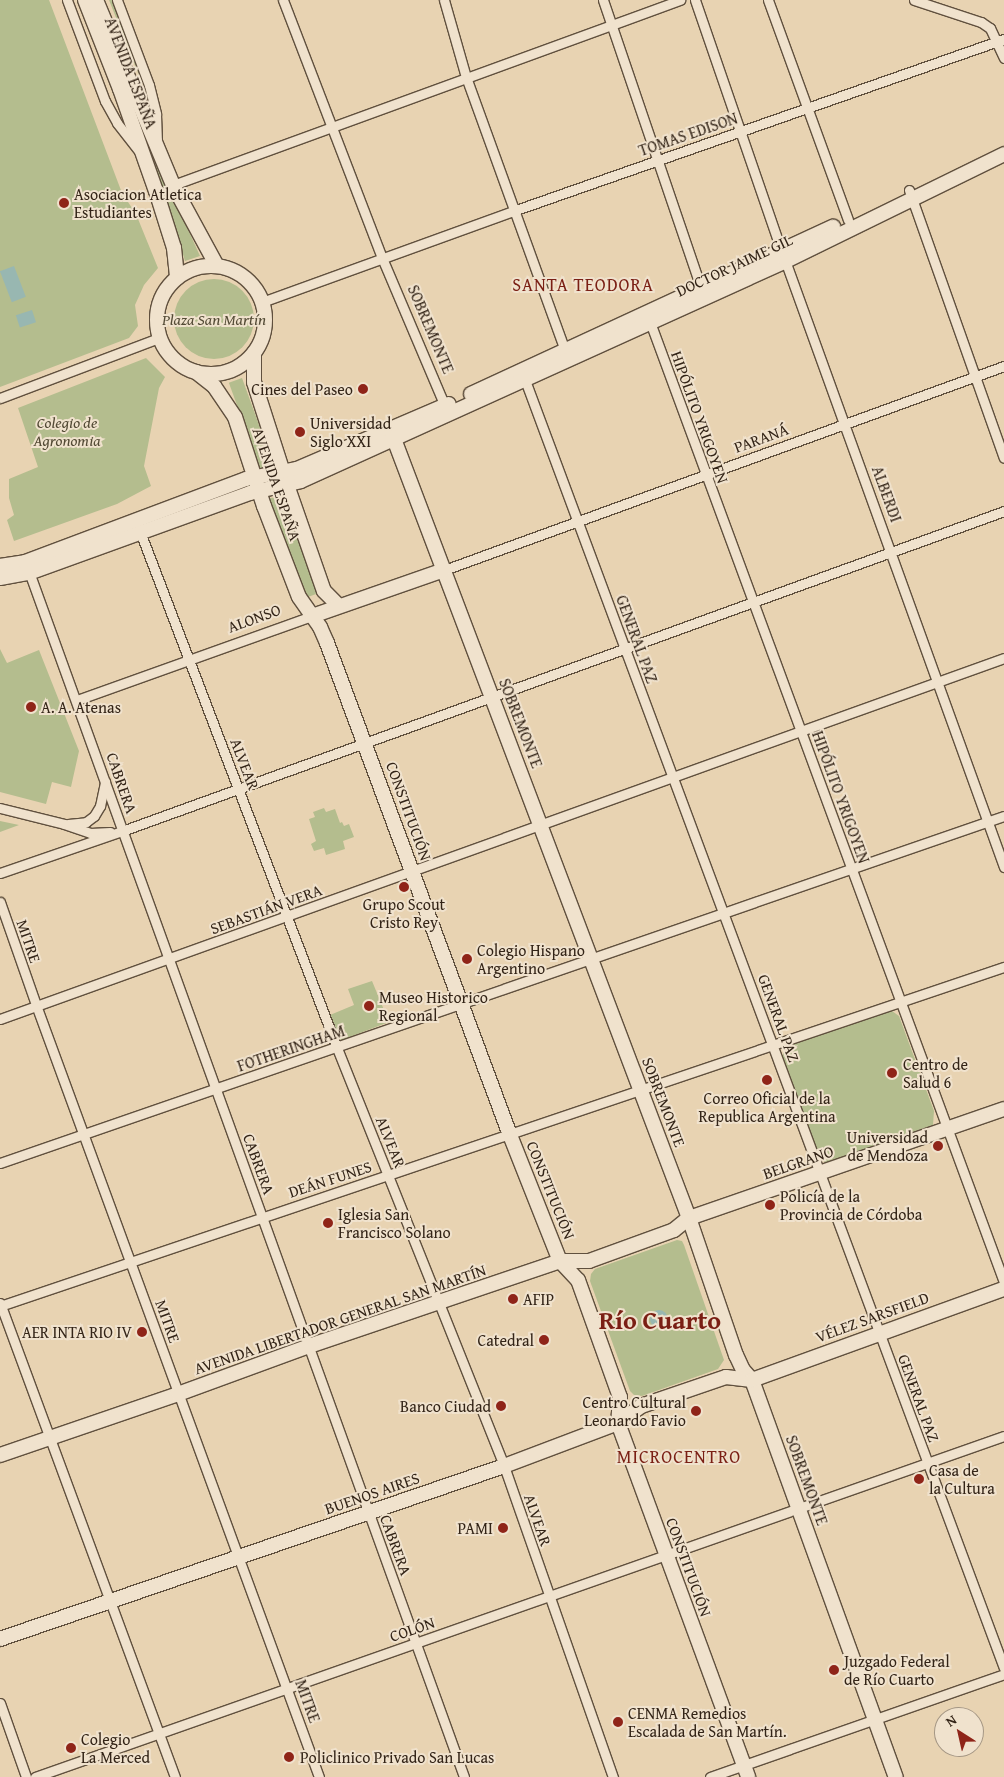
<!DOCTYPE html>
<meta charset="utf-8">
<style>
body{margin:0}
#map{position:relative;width:1004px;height:1777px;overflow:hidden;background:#e8d3b2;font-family:"Gentium Book Plus",serif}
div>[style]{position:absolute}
.green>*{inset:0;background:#b4bd8e;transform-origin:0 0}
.round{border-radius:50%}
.water>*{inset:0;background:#98b7b1;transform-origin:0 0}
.roads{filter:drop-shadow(1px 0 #60503e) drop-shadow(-1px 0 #60503e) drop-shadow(0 1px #60503e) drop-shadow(0 -1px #60503e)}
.street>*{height:9px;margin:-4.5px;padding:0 4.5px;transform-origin:4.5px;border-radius:4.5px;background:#f0e2cd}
.secondary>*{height:14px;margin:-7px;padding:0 7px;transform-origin:7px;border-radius:7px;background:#f0e2cd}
.secondary>.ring{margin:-7px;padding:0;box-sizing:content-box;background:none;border:14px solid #f0e2cd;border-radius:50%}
.dots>*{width:14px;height:14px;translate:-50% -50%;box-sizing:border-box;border:2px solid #f0e2cd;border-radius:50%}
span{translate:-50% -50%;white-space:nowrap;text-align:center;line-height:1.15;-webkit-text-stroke:4px #f0e2cd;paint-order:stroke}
.street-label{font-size:16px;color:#332417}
.poi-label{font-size:16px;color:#332417}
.left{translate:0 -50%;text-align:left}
.right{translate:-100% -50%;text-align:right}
.park-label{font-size:16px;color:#534a35;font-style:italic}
.neighbourhood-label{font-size:18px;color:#7a1f14;letter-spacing:1px}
.town-label{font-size:26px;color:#7a1f14;font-weight:700}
.north{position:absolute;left:934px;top:1707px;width:50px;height:50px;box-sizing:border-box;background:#f0e2cd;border:1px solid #a49684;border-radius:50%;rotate:325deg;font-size:14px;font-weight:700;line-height:20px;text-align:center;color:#332417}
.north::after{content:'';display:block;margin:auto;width:18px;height:22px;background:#8f2418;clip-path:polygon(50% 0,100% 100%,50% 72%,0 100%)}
</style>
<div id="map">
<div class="green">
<div style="clip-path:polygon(0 0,49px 0,122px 193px,136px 214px,158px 268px,144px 285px,135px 305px,138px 326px,129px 338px,0 387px)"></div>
<div style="clip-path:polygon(109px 0,113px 0,142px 83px)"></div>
<div style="clip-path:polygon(145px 134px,200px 256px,185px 261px)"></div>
<div class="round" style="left:174px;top:279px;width:80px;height:80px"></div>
<div style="clip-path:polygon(146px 358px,165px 377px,159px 388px,144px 466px,151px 486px,117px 504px,14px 541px,7px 520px,14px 515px,9px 498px,9px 479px,38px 467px,18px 408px)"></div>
<div style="left:242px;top:378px;width:93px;height:14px;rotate:70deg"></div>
<div style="clip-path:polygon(282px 497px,319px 593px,305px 598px,269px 498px)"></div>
<div style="clip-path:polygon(0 649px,7px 663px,39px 650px,79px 751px,71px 787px,52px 782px,46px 804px,0 792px)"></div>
<div style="clip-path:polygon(324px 808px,326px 812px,335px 809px,340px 823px,342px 822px,344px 826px,349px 824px,354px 837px,343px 841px,345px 849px,326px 855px,324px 848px,314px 851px,311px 844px,316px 841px,309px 819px,315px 817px,313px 812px)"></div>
<div style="clip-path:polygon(0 821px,19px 825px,0 832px)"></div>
<div style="clip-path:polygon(372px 981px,389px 1022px,339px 1041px,330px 1015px,354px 1005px,348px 989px)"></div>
<div style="clip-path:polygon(892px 1011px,899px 1016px,934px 1111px,933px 1125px,825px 1163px,817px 1153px,783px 1062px,783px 1051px,788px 1046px)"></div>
<div style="clip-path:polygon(677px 1240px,682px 1241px,684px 1245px,724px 1360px,718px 1369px,642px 1396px,634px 1395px,630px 1391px,590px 1281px,591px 1274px,595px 1269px)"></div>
</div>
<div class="water">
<div style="left:14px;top:266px;width:33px;height:15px;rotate:69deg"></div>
<div style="left:32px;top:310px;width:13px;height:17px;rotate:72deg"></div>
<div class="round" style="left:650px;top:1310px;width:18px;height:18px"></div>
</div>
<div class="roads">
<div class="street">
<div style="left:67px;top:0;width:108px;rotate:69.4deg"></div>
<div style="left:105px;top:101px;width:25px;rotate:61deg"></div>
<div style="left:117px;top:123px;width:34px;rotate:52deg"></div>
<div style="left:117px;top:0;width:91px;rotate:69.4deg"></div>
<div style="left:149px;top:85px;width:30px;rotate:76deg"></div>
<div style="left:156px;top:114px;width:25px;rotate:88deg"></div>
<div style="left:283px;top:0;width:276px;rotate:69deg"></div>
<div style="left:382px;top:258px;width:164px;rotate:67deg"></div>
<div style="left:444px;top:0;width:80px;rotate:74.1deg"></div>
<div style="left:466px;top:77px;width:294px;rotate:70.1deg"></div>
<div style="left:603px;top:0;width:310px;rotate:71.2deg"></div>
<div style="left:695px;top:0;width:267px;rotate:71deg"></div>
<div style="left:782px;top:252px;width:654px;rotate:70.15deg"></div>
<div style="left:768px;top:0;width:234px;rotate:70deg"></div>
<div style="left:914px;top:0;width:71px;rotate:18.2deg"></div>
<div style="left:981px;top:22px;width:11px;rotate:34deg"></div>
<div style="left:990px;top:28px;width:33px;rotate:65deg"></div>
<div style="left:173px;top:185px;width:540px;rotate:-20.05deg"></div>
<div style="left:909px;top:190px;width:284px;rotate:70.5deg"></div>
<div style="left:262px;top:302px;width:267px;rotate:-19.9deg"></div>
<div style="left:513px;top:211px;width:520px;rotate:-19.31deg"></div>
<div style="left:650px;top:322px;width:1023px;rotate:69.76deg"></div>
<div style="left:525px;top:380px;width:1374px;rotate:69.6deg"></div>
<div style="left:0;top:398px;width:170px;rotate:-20.7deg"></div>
<div style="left:139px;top:529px;width:555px;rotate:69.12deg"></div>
<div style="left:337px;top:1048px;width:450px;rotate:68.2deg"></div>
<div style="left:504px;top:1466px;width:330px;rotate:70.7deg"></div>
<div style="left:28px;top:569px;width:1284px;rotate:70.15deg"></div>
<div style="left:444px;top:570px;width:596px;rotate:-20.02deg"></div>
<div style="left:77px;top:700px;width:250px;rotate:-19.7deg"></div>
<div style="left:0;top:808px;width:66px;rotate:14deg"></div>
<div style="left:64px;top:824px;width:28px;rotate:19deg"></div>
<div style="left:90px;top:833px;width:20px;rotate:-3deg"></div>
<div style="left:68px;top:824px;width:18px;rotate:-6deg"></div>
<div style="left:86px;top:822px;width:10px;rotate:-37deg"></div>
<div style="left:94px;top:816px;width:12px;rotate:-59deg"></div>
<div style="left:100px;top:806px;width:25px;rotate:-78deg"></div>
<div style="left:0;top:873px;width:129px;rotate:-19deg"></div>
<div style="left:122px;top:831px;width:938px;rotate:-19.94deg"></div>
<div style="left:0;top:902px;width:109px;rotate:70.7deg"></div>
<div style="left:36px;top:1005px;width:822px;rotate:69.87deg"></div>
<div style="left:0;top:1019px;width:1067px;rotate:-19.78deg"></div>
<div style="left:0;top:1163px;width:1062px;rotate:-19.07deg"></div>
<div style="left:0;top:1303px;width:505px;rotate:69.74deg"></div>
<div style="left:0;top:1306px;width:1060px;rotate:-18.66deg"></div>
<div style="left:0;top:1703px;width:78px;rotate:70.6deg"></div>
<div style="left:35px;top:1777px;width:1027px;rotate:-19.39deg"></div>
<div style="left:710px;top:1777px;width:312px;rotate:-19.3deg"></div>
</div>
<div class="secondary">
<div style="left:85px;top:0;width:96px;rotate:68.5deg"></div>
<div style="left:120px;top:89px;width:108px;rotate:70.6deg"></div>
<div style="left:156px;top:191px;width:60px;rotate:72.5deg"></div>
<div style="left:174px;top:248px;width:30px;rotate:84deg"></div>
<div style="left:96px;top:0;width:200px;rotate:67.4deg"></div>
<div style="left:173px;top:185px;width:92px;rotate:61.5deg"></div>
<div class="ring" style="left:157px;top:266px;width:94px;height:94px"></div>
<div style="left:254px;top:353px;width:29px;rotate:90deg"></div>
<div style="left:254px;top:382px;width:108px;rotate:72.2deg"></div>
<div style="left:287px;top:485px;width:112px;rotate:70.8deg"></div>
<div style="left:324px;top:591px;width:21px;rotate:45deg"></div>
<div style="left:196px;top:372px;width:23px;rotate:38deg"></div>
<div style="left:214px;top:386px;width:37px;rotate:56deg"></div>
<div style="left:235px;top:417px;width:94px;rotate:72deg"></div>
<div style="left:264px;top:506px;width:97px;rotate:69deg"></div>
<div style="left:299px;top:597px;width:37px;rotate:55deg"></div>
<div style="left:320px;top:627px;width:17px;rotate:66deg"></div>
<div style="left:327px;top:643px;width:525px;rotate:69.6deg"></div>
<div style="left:510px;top:1135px;width:136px;rotate:68.4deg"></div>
<div style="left:560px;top:1261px;width:26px;rotate:47deg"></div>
<div style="left:578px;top:1280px;width:124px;rotate:70.3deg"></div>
<div style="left:620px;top:1397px;width:26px;rotate:94deg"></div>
<div style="left:618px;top:1423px;width:377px;rotate:69.8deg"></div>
<div style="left:471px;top:394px;width:399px;rotate:-24.8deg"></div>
<div style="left:394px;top:439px;width:833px;rotate:69.26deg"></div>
<div style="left:689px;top:1218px;width:145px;rotate:71.1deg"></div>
<div style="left:736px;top:1355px;width:17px;rotate:65deg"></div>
<div style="left:743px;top:1370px;width:13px;rotate:48deg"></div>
<div style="left:752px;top:1380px;width:422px;rotate:70.1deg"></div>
<div style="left:0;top:566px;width:25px;rotate:-9deg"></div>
<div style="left:25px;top:562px;width:236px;rotate:-20.6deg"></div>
<div style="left:246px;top:479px;width:52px;rotate:-11.1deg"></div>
<div style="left:297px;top:469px;width:165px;rotate:-23.2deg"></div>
<div style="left:0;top:578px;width:29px;rotate:-10deg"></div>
<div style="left:29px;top:573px;width:235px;rotate:-19.9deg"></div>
<div style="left:250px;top:493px;width:52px;rotate:-13.2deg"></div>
<div style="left:301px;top:481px;width:533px;rotate:-24.4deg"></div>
<div style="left:786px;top:261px;width:243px;rotate:-26.1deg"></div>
<div style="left:312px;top:616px;width:140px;rotate:-19.2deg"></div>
<div style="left:0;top:1455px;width:188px;rotate:-18.9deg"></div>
<div style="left:178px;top:1394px;width:140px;rotate:-20.1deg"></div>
<div style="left:309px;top:1346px;width:265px;rotate:-18.7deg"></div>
<div style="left:560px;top:1261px;width:29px"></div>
<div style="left:589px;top:1261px;width:90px;rotate:-20deg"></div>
<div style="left:674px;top:1230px;width:19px;rotate:-39deg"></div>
<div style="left:689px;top:1218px;width:333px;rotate:-19.1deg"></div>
<div style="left:0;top:1639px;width:533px;rotate:-18.94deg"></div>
<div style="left:504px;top:1466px;width:122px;rotate:-20.7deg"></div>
<div style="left:618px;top:1423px;width:29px;rotate:-36deg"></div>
<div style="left:641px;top:1406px;width:90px;rotate:-18.8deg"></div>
<div style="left:726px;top:1377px;width:26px;rotate:7deg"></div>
<div style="left:752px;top:1380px;width:268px;rotate:-19.9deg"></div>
</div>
</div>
<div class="dots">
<div style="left:64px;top:203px;background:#8f2418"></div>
<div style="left:363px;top:389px;background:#8f2418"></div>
<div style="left:300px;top:432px;background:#8f2418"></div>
<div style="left:31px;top:707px;background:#8f2418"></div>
<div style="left:404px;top:887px;background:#8f2418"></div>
<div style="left:467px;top:959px;background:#8f2418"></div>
<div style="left:369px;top:1006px;background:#8f2418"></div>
<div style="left:892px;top:1073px;background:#8f2418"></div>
<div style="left:767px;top:1080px;background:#8f2418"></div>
<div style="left:938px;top:1146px;background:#8f2418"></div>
<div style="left:770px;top:1205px;background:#8f2418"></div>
<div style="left:328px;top:1223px;background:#8f2418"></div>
<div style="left:513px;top:1299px;background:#8f2418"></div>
<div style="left:142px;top:1332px;background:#8f2418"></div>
<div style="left:544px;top:1340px;background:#8f2418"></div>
<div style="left:501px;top:1406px;background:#8f2418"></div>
<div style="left:696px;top:1411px;background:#8f2418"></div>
<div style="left:919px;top:1479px;background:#8f2418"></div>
<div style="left:503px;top:1528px;background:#8f2418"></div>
<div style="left:834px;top:1670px;background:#8f2418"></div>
<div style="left:618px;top:1722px;background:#8f2418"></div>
<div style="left:71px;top:1748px;background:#8f2418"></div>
<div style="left:289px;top:1757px;background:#8f2418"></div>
</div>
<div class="street-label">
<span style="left:131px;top:73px;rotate:69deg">AVENIDA ESPAÑA</span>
<span style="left:688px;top:134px;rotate:-19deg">TOMAS EDISON</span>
<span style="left:734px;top:265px;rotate:-25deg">DOCTOR JAIME GIL</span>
<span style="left:431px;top:329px;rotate:67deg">SOBREMONTE</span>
<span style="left:700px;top:417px;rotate:70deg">HIPÓLITO YRIGOYEN</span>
<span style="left:761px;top:438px;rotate:-20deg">PARANÁ</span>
<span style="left:277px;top:484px;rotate:71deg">AVENIDA ESPAÑA</span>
<span style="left:887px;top:494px;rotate:70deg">ALBERDI</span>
<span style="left:254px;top:618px;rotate:-20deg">ALONSO</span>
<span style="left:637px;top:639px;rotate:70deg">GENERAL PAZ</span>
<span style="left:521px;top:723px;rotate:69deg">SOBREMONTE</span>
<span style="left:245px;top:764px;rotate:69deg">ALVEAR</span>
<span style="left:122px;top:783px;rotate:71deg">CABRERA</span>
<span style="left:841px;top:797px;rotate:70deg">HIPÓLITO YRIGOYEN</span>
<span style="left:409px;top:811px;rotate:70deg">CONSTITUCIÓN</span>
<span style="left:266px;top:909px;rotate:-20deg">SEBASTIÁN VERA</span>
<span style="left:29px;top:941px;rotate:71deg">MITRE</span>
<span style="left:779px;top:1018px;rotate:70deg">GENERAL PAZ</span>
<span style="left:291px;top:1048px;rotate:-19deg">FOTHERINGHAM</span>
<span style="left:664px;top:1102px;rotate:69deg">SOBREMONTE</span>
<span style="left:391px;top:1142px;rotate:68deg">ALVEAR</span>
<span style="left:798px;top:1162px;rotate:-19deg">BELGRANO</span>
<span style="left:259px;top:1164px;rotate:70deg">CABRERA</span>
<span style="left:330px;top:1179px;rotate:-18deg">DEÁN FUNES</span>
<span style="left:551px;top:1190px;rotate:68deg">CONSTITUCIÓN</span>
<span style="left:872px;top:1317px;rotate:-20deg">VÉLEZ SARSFIELD</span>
<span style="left:340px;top:1319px;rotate:-19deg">AVENIDA LIBERTADOR GENERAL SAN MARTÍN</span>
<span style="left:168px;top:1321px;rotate:70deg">MITRE</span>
<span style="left:919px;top:1398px;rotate:70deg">GENERAL PAZ</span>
<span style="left:807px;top:1480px;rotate:70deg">SOBREMONTE</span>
<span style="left:372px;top:1493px;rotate:-19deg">BUENOS AIRES</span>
<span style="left:538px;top:1520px;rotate:71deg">ALVEAR</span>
<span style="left:396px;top:1545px;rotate:70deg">CABRERA</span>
<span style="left:689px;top:1567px;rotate:70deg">CONSTITUCIÓN</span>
<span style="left:412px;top:1629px;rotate:-19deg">COLÓN</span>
<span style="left:308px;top:1701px;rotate:70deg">MITRE</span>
</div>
<div class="poi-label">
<span class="left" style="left:74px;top:203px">Asociacion Atletica<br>Estudiantes</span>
<span class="right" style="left:353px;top:389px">Cines del Paseo</span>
<span class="left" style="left:310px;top:432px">Universidad<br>Siglo XXI</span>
<span class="left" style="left:41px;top:707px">A. A. Atenas</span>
<span style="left:404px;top:913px">Grupo Scout<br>Cristo Rey</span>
<span class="left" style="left:477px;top:959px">Colegio Hispano<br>Argentino</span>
<span class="left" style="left:379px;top:1006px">Museo Historico<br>Regional</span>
<span class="left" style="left:903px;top:1073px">Centro de<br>Salud 6</span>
<span style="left:767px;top:1107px">Correo Oficial de la<br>Republica Argentina</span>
<span class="right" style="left:928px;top:1146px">Universidad<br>de Mendoza</span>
<span class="left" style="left:780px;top:1205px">Policía de la<br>Provincia de Córdoba</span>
<span class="left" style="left:338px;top:1223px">Iglesia San<br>Francisco Solano</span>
<span class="left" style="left:523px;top:1299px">AFIP</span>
<span class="right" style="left:132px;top:1332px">AER INTA RIO IV</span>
<span class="right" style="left:534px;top:1340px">Catedral</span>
<span class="right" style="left:686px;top:1411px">Centro Cultural<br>Leonardo Favio</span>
<span class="right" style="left:491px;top:1406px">Banco Ciudad</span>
<span class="left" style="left:929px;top:1479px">Casa de<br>la Cultura</span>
<span class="right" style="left:493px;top:1528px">PAMI</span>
<span class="left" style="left:844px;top:1670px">Juzgado Federal<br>de Río Cuarto</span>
<span class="left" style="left:628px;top:1722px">CENMA Remedios<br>Escalada de San Martín.</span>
<span class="left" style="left:81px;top:1748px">Colegio<br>La Merced</span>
<span class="left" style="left:300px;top:1757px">Policlinico Privado San Lucas</span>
</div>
<div class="park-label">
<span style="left:214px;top:319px">Plaza San Martín</span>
<span style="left:67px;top:431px">Colegio de<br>Agronomia</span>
</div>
<div class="neighbourhood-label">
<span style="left:583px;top:285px">SANTA TEODORA</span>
<span style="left:679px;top:1457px">MICROCENTRO</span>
</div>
<div class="town-label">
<span style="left:660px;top:1320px">Río Cuarto</span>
</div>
<div class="north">N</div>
</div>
